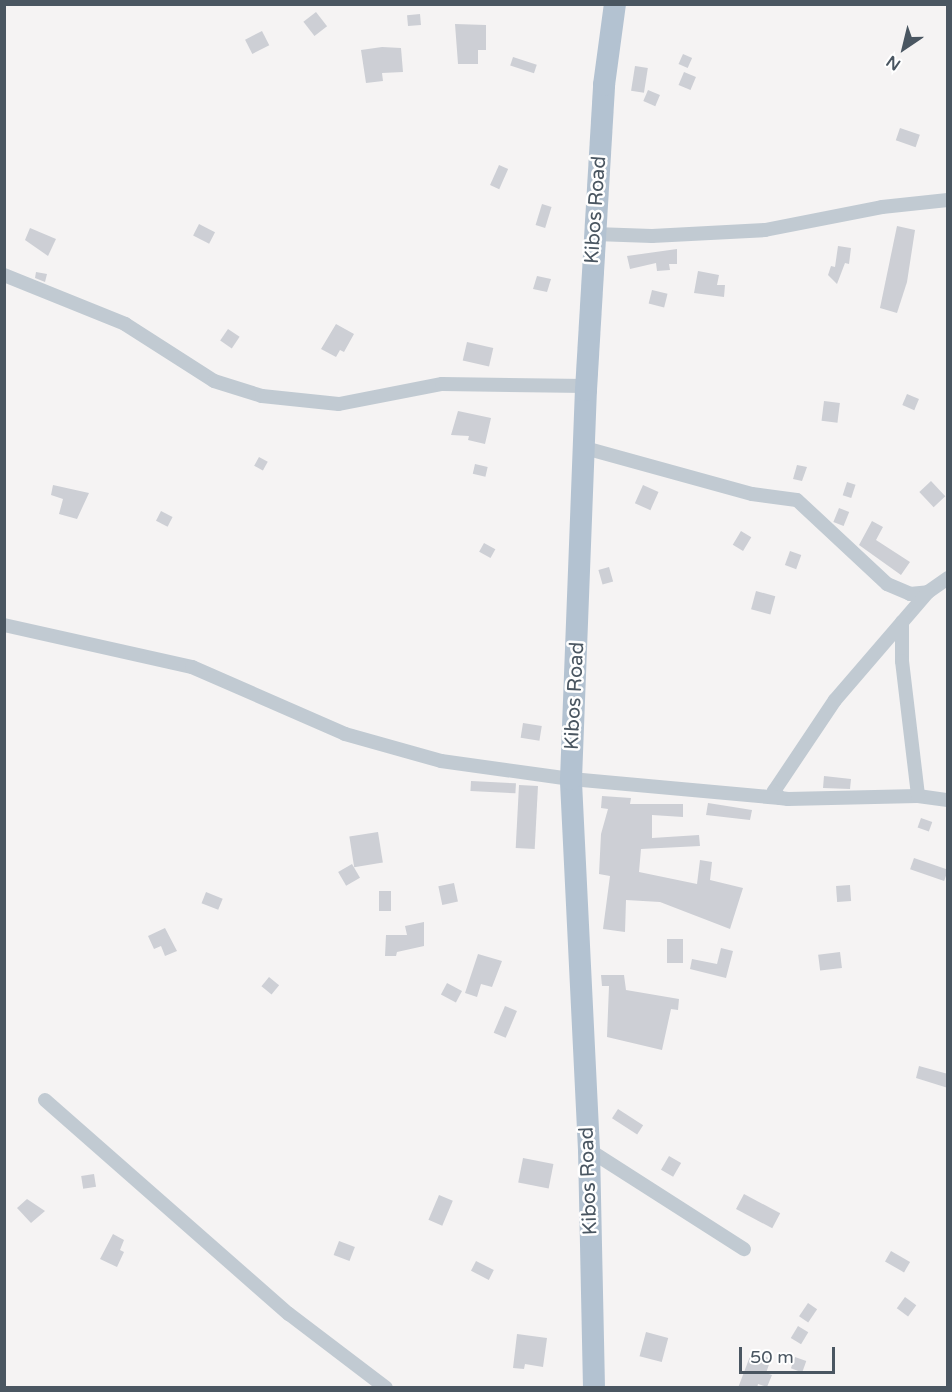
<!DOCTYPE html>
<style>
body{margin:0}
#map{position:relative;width:952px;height:1392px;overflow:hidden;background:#f5f3f3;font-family:"Varela Round",sans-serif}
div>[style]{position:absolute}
.building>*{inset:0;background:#cdcfd5;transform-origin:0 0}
.street>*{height:14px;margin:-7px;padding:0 7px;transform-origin:7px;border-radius:7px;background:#c1cad2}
.primary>*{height:22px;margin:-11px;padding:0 11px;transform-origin:11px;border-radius:11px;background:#b3c2d1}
span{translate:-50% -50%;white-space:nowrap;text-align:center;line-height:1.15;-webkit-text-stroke:5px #fff;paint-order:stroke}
.street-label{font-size:20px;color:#4a5661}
.frame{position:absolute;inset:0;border:6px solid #4a5661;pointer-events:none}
.north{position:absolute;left:874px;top:18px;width:60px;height:60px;-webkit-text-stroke:4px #fff;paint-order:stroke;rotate:215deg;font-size:16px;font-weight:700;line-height:24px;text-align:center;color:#4a5661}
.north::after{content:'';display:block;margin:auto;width:21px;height:27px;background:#4a5661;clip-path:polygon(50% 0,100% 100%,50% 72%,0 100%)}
.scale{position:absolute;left:739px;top:1347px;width:96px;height:27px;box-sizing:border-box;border:3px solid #4a5661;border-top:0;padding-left:8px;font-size:18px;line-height:21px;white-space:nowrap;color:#4a5661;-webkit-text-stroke:4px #fff;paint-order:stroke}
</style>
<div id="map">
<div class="building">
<div style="left:316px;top:12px;width:18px;height:16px;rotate:52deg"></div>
<div style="left:420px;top:14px;width:11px;height:13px;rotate:85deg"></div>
<div style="clip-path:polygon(455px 24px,486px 25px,486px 50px,478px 50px,478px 64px,458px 64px)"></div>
<div style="left:262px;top:31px;width:16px;height:19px;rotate:63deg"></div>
<div style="clip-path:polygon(382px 47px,401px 48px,403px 72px,382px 73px,383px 81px,366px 83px,361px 50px)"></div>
<div style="left:683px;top:54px;width:10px;height:11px;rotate:24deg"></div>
<div style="left:513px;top:57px;width:25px;height:9px;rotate:18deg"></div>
<div style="left:635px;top:66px;width:13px;height:25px;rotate:9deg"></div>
<div style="left:684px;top:72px;width:13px;height:14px;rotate:23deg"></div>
<div style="left:648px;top:90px;width:13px;height:12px;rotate:23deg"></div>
<div style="left:900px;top:128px;width:21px;height:13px;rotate:19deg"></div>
<div style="left:499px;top:165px;width:10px;height:22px;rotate:24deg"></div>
<div style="left:542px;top:204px;width:10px;height:22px;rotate:17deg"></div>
<div style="left:199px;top:224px;width:18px;height:13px;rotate:27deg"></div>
<div style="clip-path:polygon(897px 226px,915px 230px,907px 282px,897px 313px,880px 308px)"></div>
<div style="clip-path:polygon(30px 228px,56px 239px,48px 256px,25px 240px)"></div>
<div style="clip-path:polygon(838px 246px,851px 248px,849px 264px,845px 263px,837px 284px,828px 275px,831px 266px,835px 267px)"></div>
<div style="clip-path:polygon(677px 249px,677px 264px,669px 264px,670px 270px,657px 271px,656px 263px,630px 269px,627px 256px)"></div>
<div style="clip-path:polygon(698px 271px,719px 275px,717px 285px,725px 285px,724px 297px,694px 293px)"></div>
<div style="clip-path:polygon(36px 272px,47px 274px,45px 282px,35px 278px)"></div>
<div style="clip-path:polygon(537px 276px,551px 279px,547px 292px,533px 289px)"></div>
<div style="left:652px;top:290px;width:16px;height:14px;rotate:14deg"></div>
<div style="clip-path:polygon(336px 324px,354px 334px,344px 352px,340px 350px,336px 357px,321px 349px)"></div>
<div style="left:228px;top:329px;width:14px;height:14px;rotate:34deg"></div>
<div style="left:467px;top:342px;width:27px;height:19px;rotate:13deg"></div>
<div style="left:907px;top:394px;width:13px;height:12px;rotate:23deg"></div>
<div style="left:824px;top:401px;width:16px;height:20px;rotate:7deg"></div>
<div style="clip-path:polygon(458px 411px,491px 418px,485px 444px,468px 440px,469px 436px,451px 435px)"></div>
<div style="left:259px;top:457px;width:10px;height:10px;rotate:29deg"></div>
<div style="left:475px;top:464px;width:13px;height:10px;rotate:13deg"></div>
<div style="clip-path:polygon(797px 465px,807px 467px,802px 481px,793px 479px)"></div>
<div style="left:931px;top:481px;width:21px;height:16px;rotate:47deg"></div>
<div style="left:847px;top:482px;width:9px;height:14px;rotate:18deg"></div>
<div style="clip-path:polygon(53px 485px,89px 493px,77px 519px,59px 514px,63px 499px,51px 495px)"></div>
<div style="left:643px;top:485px;width:17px;height:20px;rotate:24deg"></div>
<div style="left:839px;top:508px;width:11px;height:15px;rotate:22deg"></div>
<div style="left:161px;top:511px;width:13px;height:11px;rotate:27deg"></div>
<div style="clip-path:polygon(872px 521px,883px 527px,876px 540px,910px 562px,901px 575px,859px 545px)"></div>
<div style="left:741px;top:531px;width:12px;height:16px;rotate:31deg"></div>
<div style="left:484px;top:543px;width:13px;height:10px;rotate:29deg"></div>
<div style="left:790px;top:551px;width:12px;height:15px;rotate:20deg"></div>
<div style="left:609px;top:567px;width:15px;height:11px;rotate:74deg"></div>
<div style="left:756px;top:591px;width:20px;height:19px;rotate:15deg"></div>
<div style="left:523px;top:723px;width:19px;height:15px;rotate:9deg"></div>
<div style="clip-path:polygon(824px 776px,851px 779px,850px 789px,823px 788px)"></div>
<div style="left:471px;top:781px;width:45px;height:10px;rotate:3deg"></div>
<div style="left:519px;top:785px;width:19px;height:63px;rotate:3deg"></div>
<div style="clip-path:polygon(602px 796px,631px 798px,630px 804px,683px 804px,683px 817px,652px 815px,652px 838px,699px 835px,700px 846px,641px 849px,639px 872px,697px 884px,700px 860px,712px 862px,710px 880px,743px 888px,730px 929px,660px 902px,626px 900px,625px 932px,603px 929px,610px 876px,599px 874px,601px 834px,608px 809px,601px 808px)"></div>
<div style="clip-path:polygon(708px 803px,752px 810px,750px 820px,706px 815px)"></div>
<div style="left:921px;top:818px;width:12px;height:10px;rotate:20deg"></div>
<div style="left:378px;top:832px;width:31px;height:29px;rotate:81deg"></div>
<div style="left:914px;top:858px;width:36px;height:12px;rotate:19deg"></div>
<div style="left:352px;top:864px;width:16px;height:16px;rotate:60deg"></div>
<div style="left:454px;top:883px;width:19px;height:16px;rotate:78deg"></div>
<div style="left:850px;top:885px;width:16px;height:14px;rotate:86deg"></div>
<div style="left:379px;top:891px;width:12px;height:20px"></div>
<div style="left:206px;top:892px;width:18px;height:12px;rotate:22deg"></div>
<div style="clip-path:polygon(424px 922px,424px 946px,397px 952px,396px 956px,385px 956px,386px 935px,407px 935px,405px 926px)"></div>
<div style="clip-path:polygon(165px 928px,177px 951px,165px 956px,161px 946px,154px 949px,148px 936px)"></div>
<div style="left:667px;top:939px;width:16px;height:24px"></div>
<div style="clip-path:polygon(721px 948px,733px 951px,726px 978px,690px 969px,692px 959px,717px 964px)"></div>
<div style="left:840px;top:952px;width:16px;height:22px;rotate:83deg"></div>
<div style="clip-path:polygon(478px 954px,502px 961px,492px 987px,481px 984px,477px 997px,465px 993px)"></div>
<div style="clip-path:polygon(601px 975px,624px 975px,626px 990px,679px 999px,678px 1010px,671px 1009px,662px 1050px,607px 1037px,609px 986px,602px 986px)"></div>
<div style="left:269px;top:977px;width:13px;height:12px;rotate:39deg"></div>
<div style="left:447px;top:983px;width:17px;height:13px;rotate:28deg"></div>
<div style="left:505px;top:1006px;width:13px;height:29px;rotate:23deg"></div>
<div style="clip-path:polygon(919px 1066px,948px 1074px,948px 1088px,916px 1078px)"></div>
<div style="left:618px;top:1109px;width:30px;height:11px;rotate:33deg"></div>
<div style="left:669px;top:1156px;width:14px;height:16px;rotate:30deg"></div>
<div style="left:523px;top:1158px;width:31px;height:25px;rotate:11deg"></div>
<div style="left:94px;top:1174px;width:13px;height:13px;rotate:81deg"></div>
<div style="left:744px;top:1194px;width:41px;height:17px;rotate:28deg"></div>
<div style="left:439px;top:1195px;width:15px;height:27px;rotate:23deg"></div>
<div style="clip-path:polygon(27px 1199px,45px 1211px,31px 1223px,17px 1208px)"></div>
<div style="clip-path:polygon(113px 1234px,124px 1240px,120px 1250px,124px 1252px,117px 1267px,100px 1259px)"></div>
<div style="left:339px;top:1241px;width:17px;height:15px;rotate:21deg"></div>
<div style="left:891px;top:1251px;width:22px;height:12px;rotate:30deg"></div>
<div style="left:476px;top:1261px;width:20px;height:11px;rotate:27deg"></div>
<div style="left:905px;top:1297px;width:14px;height:14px;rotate:36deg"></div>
<div style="left:808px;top:1303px;width:11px;height:16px;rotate:34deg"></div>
<div style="left:798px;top:1326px;width:12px;height:14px;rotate:31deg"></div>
<div style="left:646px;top:1332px;width:23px;height:25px;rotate:15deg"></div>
<div style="clip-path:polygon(517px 1334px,547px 1338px,543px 1367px,525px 1364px,524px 1369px,513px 1368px)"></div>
<div style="clip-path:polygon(752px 1351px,771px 1359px,766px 1373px,772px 1375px,767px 1387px,758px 1384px,757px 1388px,738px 1388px)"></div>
<div style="left:795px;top:1357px;width:12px;height:12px;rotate:20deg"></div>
</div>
<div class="street">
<div style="left:595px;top:234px;width:57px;rotate:2deg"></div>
<div style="left:652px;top:236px;width:113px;rotate:-3deg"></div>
<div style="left:765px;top:230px;width:119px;rotate:-11.1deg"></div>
<div style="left:882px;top:207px;width:66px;rotate:-6.1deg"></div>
<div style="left:4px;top:275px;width:131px;rotate:22deg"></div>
<div style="left:125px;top:324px;width:106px;rotate:32.6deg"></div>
<div style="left:214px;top:381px;width:50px;rotate:17.4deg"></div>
<div style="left:262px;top:396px;width:77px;rotate:5.9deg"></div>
<div style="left:339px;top:404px;width:105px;rotate:-11deg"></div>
<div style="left:442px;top:384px;width:144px;rotate:0.8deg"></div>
<div style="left:585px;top:448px;width:173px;rotate:15.4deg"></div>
<div style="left:752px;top:494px;width:45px;rotate:7.6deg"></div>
<div style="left:797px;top:500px;width:123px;rotate:43deg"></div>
<div style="left:887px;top:584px;width:25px;rotate:23deg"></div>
<div style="left:910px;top:594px;width:18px;rotate:-6deg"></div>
<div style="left:948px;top:578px;width:24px;rotate:145deg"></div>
<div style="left:928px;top:592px;width:143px;rotate:130.7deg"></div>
<div style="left:835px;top:700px;width:110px;rotate:123.8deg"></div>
<div style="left:774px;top:791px;width:9px;rotate:49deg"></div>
<div style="left:780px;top:798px;width:8px;rotate:7deg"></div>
<div style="left:788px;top:799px;width:130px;rotate:-1.3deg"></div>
<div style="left:918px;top:796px;width:30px;rotate:8deg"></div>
<div style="left:902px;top:622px;width:39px;rotate:90deg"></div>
<div style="left:902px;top:661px;width:136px;rotate:83.2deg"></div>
<div style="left:4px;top:625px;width:193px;rotate:12.6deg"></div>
<div style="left:192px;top:667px;width:167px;rotate:23.6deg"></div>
<div style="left:345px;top:734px;width:100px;rotate:15.7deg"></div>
<div style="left:441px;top:761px;width:131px;rotate:7.9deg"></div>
<div style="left:571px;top:779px;width:210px;rotate:5.2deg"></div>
<div style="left:45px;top:1100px;width:325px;rotate:41.3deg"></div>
<div style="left:289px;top:1314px;width:122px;rotate:37.3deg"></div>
<div style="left:589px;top:1150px;width:184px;rotate:32.6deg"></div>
</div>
<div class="primary">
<div style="left:594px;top:1388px;width:238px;rotate:-91.2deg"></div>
<div style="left:589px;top:1150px;width:371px;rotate:-92.8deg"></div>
<div style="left:571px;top:779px;width:389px;rotate:-87.8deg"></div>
<div style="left:586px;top:390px;width:306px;rotate:-86.6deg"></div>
<div style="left:604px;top:85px;width:82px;rotate:-82.3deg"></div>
</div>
<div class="street-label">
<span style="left:596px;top:210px;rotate:-86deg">Kibos Road</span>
<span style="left:575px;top:696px;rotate:-87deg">Kibos Road</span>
<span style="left:589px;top:1181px;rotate:-92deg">Kibos Road</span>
</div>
<div class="frame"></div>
<div class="north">N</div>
<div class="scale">50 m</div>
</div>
